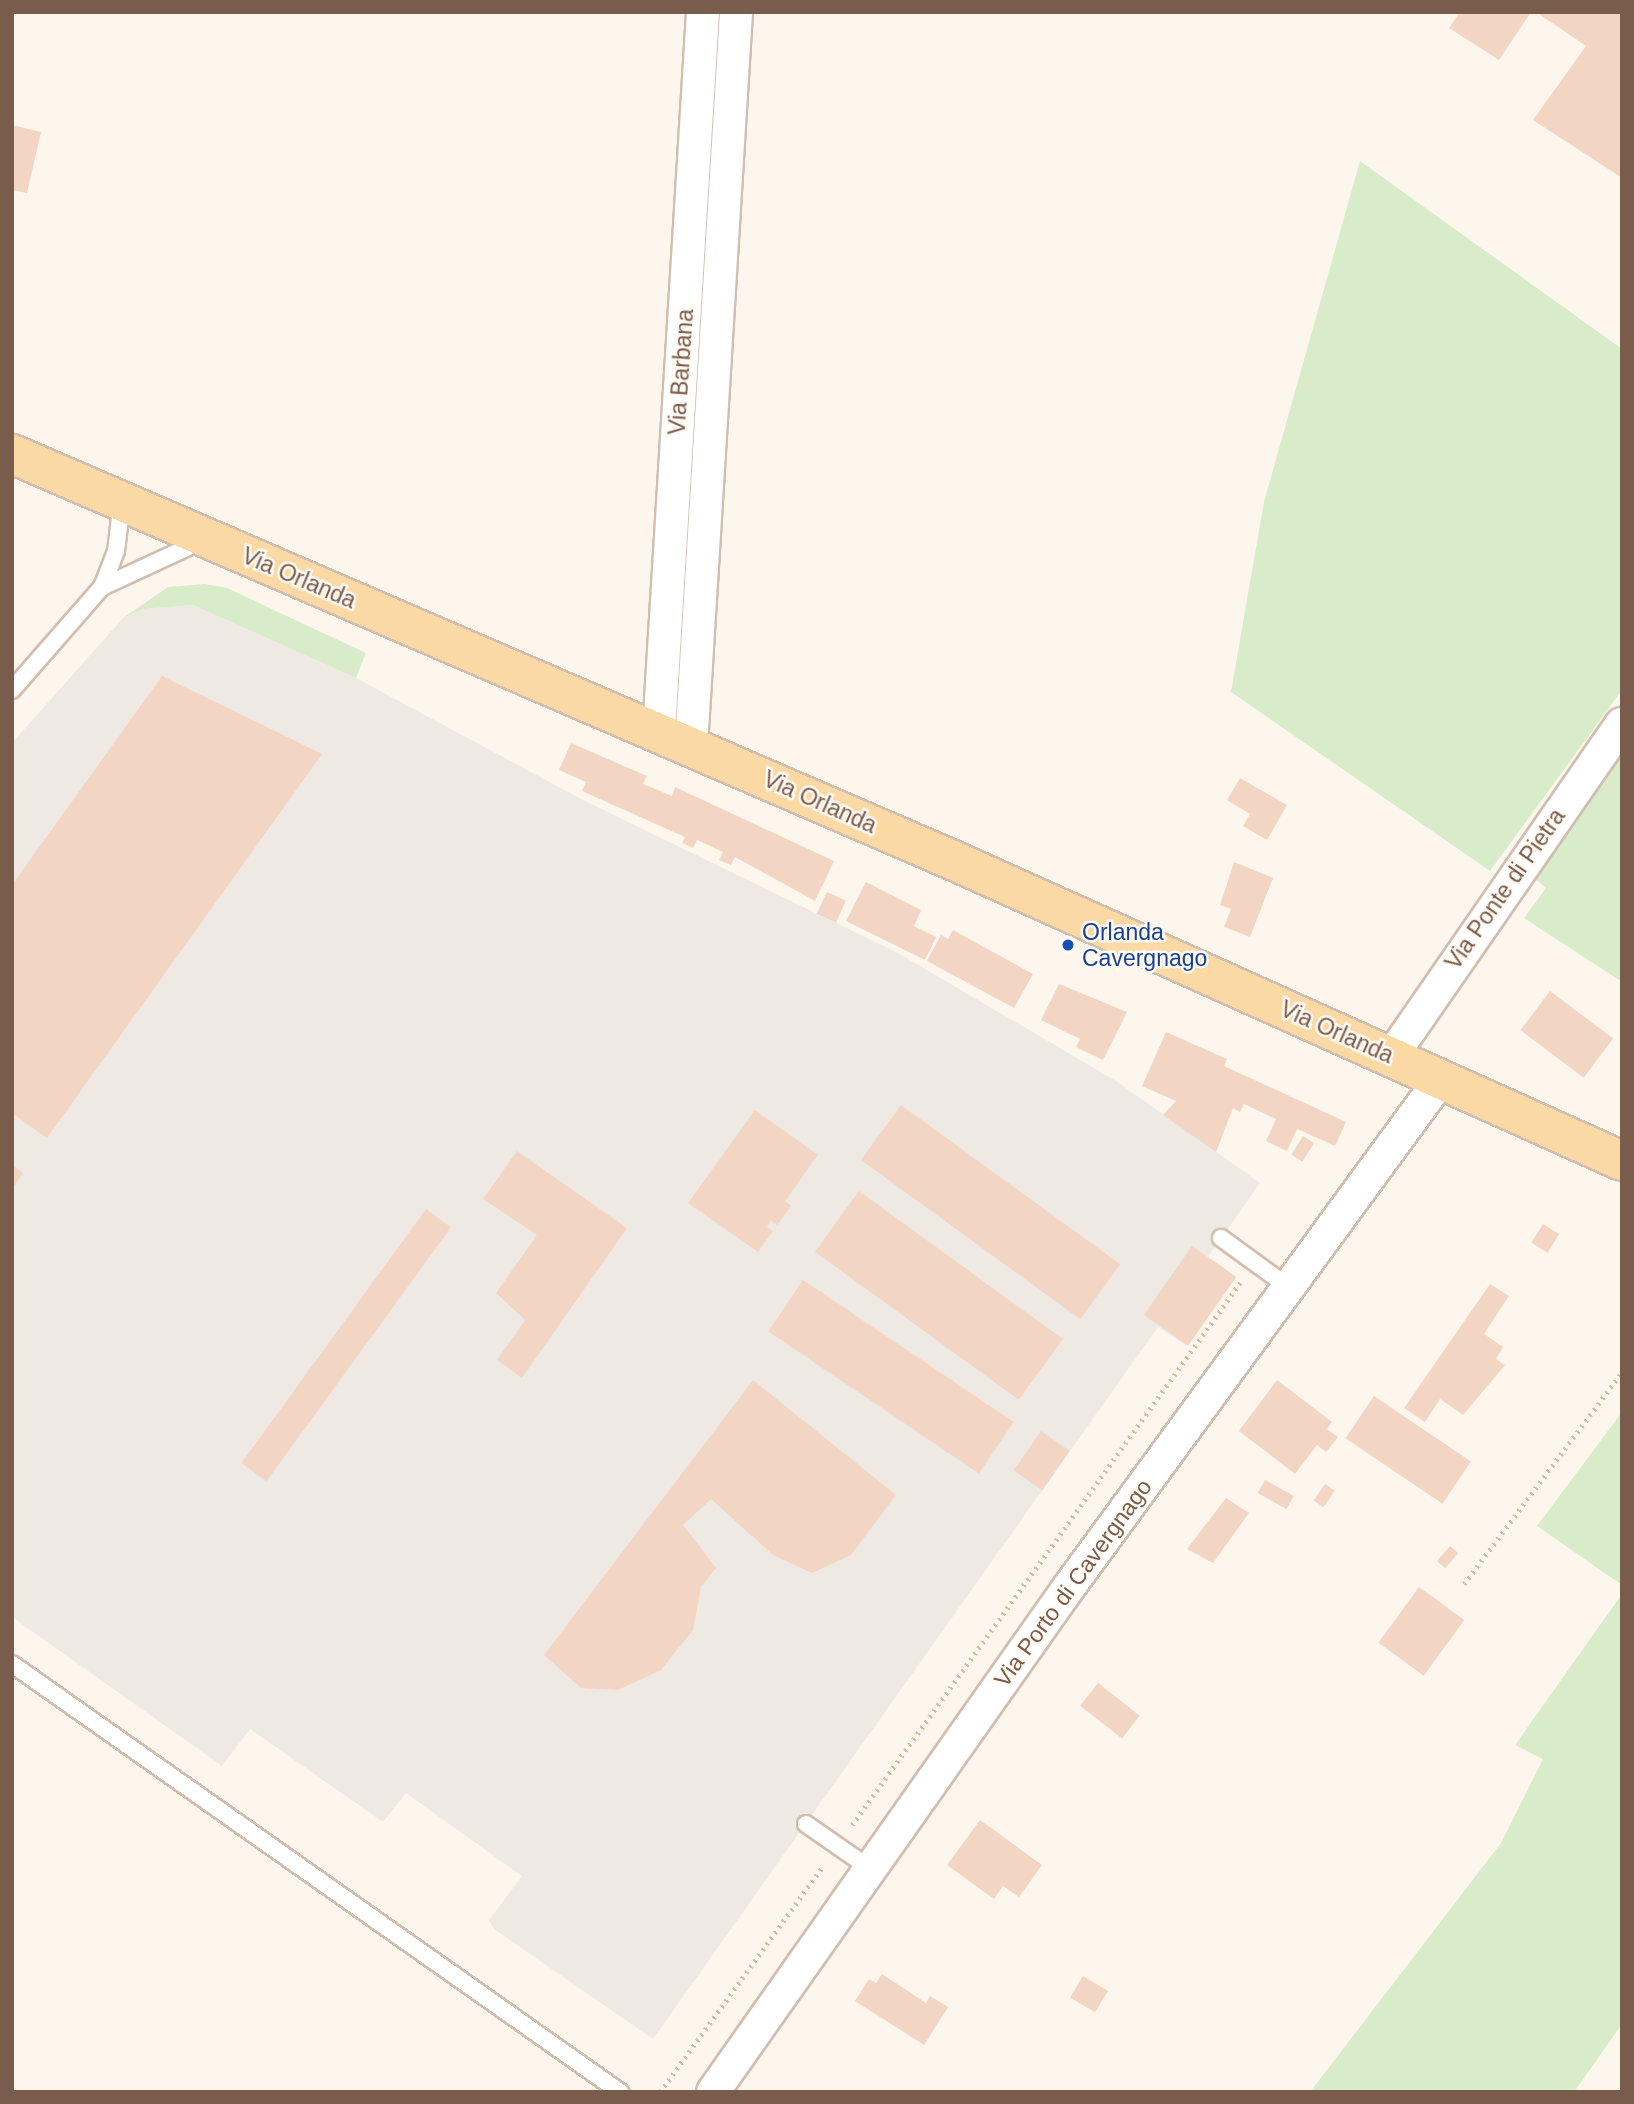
<!DOCTYPE html>
<style>
body{margin:0}
#map{position:relative;width:1634px;height:2104px;overflow:hidden;background:#fdf6ec;font-family:Arial,sans-serif}
div>[style]{position:absolute}
.industrial>*{inset:0;background:#efe9e4}
.green>*{inset:0;background:#d8ecc9}
.building>*{inset:0;background:#f3d5c3;transform-origin:0 0}
.path>*{height:4.5px;margin-top:-2.25px;transform-origin:0;background:repeating-linear-gradient(90deg,#d9b8a5 0 2px,transparent 0 7px)}
.roads{filter:drop-shadow(2px 0 #d1beb0) drop-shadow(-2px 0 #d1beb0) drop-shadow(0 2px #d1beb0) drop-shadow(0 -2px #d1beb0)}
.service>*{height:16px;margin:-8px;padding:0 8px;transform-origin:8px;border-radius:8px;background:#fff}
.minor>*{height:32px;margin:-16px;padding:0 16px;transform-origin:16px;border-radius:16px;background:#fff}
.primary>*{height:38px;margin:-19px;padding:0 19px;transform-origin:19px;border-radius:19px;background:#fbd9a5}
.dots>*{width:19px;height:19px;translate:-50% -50%;box-sizing:border-box;border:4px solid #fffaf3;border-radius:50%}
span{translate:-50% -50%;white-space:nowrap;text-align:center;line-height:1.15;-webkit-text-stroke:5px #fffaf3;paint-order:stroke}
.street-label{font-size:23px;color:#7a5c4d}
.transit-label{font-size:23px;color:#164399}
.left{translate:0 -50%;text-align:left}
.frame{position:absolute;inset:0;border:14px solid #7a5c4d;pointer-events:none}
</style>
<div id="map">
<div class="industrial">
<div style="clip-path:polygon(193px 605px,356px 678px,583px 800px,896px 952px,1116px 1081px,1260px 1183px,1208px 1257px,1236px 1277px,1187px 1346px,1158px 1327px,653px 2039px,494px 1929px,489px 1920px,522px 1876px,406px 1793px,383px 1822px,250px 1729px,222px 1766px,12px 1617px,12px 743px,123px 618px,143px 609px)"></div>
</div>
<div class="green">
<div style="clip-path:polygon(1360px 161px,1622px 349px,1622px 690px,1490px 871px,1231px 692px,1264px 502px)"></div>
<div style="clip-path:polygon(205px 584px,227px 588px,366px 653px,356px 678px,193px 605px,143px 609px,123px 618px,168px 587px)"></div>
<div style="clip-path:polygon(1622px 747px,1622px 982px,1524px 918px,1546px 888px,1531px 875px)"></div>
<div style="clip-path:polygon(1622px 1412px,1622px 1585px,1537px 1526px)"></div>
<div style="clip-path:polygon(1622px 1594px,1622px 2024px,1574px 2092px,1310px 2092px,1501px 1843px,1543px 1759px,1515px 1745px)"></div>
</div>
<div class="building">
<div style="clip-path:polygon(1460px 12px,1531px 12px,1499px 60px,1449px 28px)"></div>
<div style="clip-path:polygon(1536px 12px,1622px 12px,1622px 178px,1533px 120px,1586px 46px)"></div>
<div style="clip-path:polygon(12px 125px,41px 132px,27px 193px,12px 190px)"></div>
<div style="clip-path:polygon(162px 676px,322px 754px,47px 1138px,12px 1113px,12px 885px)"></div>
<div style="clip-path:polygon(571px 743px,647px 776px,643px 784px,672px 796px,675px 787px,834px 861px,815px 901px,735px 857px,731px 865px,719px 860px,723px 852px,697px 840px,693px 848px,682px 843px,685px 837px,582px 791px,586px 782px,559px 770px)"></div>
<div style="clip-path:polygon(1240px 778px,1287px 805px,1267px 840px,1243px 826px,1250px 814px,1227px 800px)"></div>
<div style="clip-path:polygon(1234px 862px,1273px 878px,1250px 937px,1224px 927px,1231px 909px,1220px 905px)"></div>
<div style="clip-path:polygon(866px 882px,921px 910px,914px 926px,936px 937px,925px 960px,846px 921px)"></div>
<div style="left:827px;top:892px;width:21px;height:24px;rotate:25deg"></div>
<div style="clip-path:polygon(953px 930px,1033px 974px,1014px 1008px,927px 961px,941px 935px,948px 939px)"></div>
<div style="clip-path:polygon(1059px 984px,1127px 1012px,1103px 1060px,1076px 1047px,1080px 1039px,1041px 1020px)"></div>
<div style="left:1550px;top:991px;width:79px;height:49px;rotate:37deg"></div>
<div style="clip-path:polygon(1166px 1032px,1227px 1059px,1224px 1066px,1346px 1122px,1335px 1146px,1297px 1129px,1287px 1151px,1266px 1141px,1276px 1119px,1244px 1104px,1240px 1112px,1233px 1108px,1216px 1152px,1163px 1115px,1176px 1101px,1142px 1086px)"></div>
<div style="left:901px;top:1105px;width:271px;height:68px;rotate:36deg"></div>
<div style="clip-path:polygon(755px 1110px,818px 1155px,785px 1201px,791px 1206px,777px 1225px,771px 1220px,767px 1227px,773px 1231px,758px 1252px,688px 1203px)"></div>
<div style="left:1303px;top:1136px;width:13px;height:22px;rotate:32deg"></div>
<div style="clip-path:polygon(517px 1151px,627px 1228px,522px 1378px,497px 1360px,525px 1320px,496px 1293px,537px 1235px,483px 1199px)"></div>
<div style="clip-path:polygon(12px 1165px,23px 1173px,12px 1189px)"></div>
<div style="left:859px;top:1191px;width:252px;height:75px;rotate:36deg"></div>
<div style="left:426px;top:1209px;width:31px;height:314px;rotate:36deg"></div>
<div style="left:1543px;top:1224px;width:19px;height:22px;rotate:32deg"></div>
<div style="left:1192px;top:1246px;width:54px;height:84px;rotate:35deg"></div>
<div style="left:803px;top:1280px;width:254px;height:62px;rotate:34deg"></div>
<div style="clip-path:polygon(1490px 1284px,1509px 1296px,1484px 1334px,1503px 1347px,1496px 1359px,1505px 1365px,1463px 1415px,1440px 1399px,1425px 1422px,1404px 1408px)"></div>
<div style="clip-path:polygon(753px 1380px,896px 1495px,851px 1555px,812px 1573px,773px 1555px,711px 1499px,683px 1525px,716px 1568px,701px 1587px,693px 1630px,661px 1670px,618px 1690px,581px 1688px,544px 1655px)"></div>
<div style="clip-path:polygon(1277px 1380px,1332px 1422px,1327px 1429px,1338px 1437px,1326px 1452px,1317px 1445px,1295px 1474px,1239px 1431px)"></div>
<div style="left:1374px;top:1396px;width:117px;height:51px;rotate:34deg"></div>
<div style="left:1041px;top:1431px;width:35px;height:48px;rotate:35deg"></div>
<div style="left:1265px;top:1480px;width:33px;height:15px;rotate:29deg"></div>
<div style="left:1325px;top:1484px;width:12px;height:20px;rotate:35deg"></div>
<div style="clip-path:polygon(1226px 1498px,1249px 1513px,1213px 1563px,1187px 1549px)"></div>
<div style="left:1450px;top:1546px;width:11px;height:20px;rotate:41deg"></div>
<div style="left:1419px;top:1587px;width:56px;height:69px;rotate:36deg"></div>
<div style="left:1098px;top:1683px;width:53px;height:29px;rotate:38deg"></div>
<div style="clip-path:polygon(980px 1820px,1042px 1865px,1019px 1897px,1003px 1886px,994px 1899px,947px 1865px)"></div>
<div style="clip-path:polygon(882px 1974px,926px 2003px,930px 1996px,948px 2007px,924px 2045px,855px 2001px,869px 1979px,876px 1983px)"></div>
<div style="left:1083px;top:1976px;width:29px;height:25px;rotate:31deg"></div>
</div>
<div class="path">
<div style="left:1464px;top:1584px;width:264px;rotate:-53.3deg"></div>
<div style="left:852px;top:1825px;width:667px;rotate:-54.4deg"></div>
<div style="left:660px;top:2092px;width:279px;rotate:-54.2deg"></div>
</div>
<div class="roads">
<div class="service">
<div style="left:122px;top:501px;width:50px;rotate:96.8deg"></div>
<div style="left:116px;top:551px;width:39px;rotate:111deg"></div>
<div style="left:102px;top:587px;width:107px;rotate:-24.9deg"></div>
<div style="left:12px;top:690px;width:137px;rotate:-48.9deg"></div>
<div style="left:1221px;top:1238px;width:82px;rotate:36deg"></div>
<div style="left:12px;top:1664px;width:744px;rotate:35.14deg"></div>
<div style="left:806px;top:1824px;width:79px;rotate:34.7deg"></div>
</div>
<div class="minor">
<div style="left:659px;top:732px;width:721px;rotate:-86.5deg"></div>
<div style="left:691px;top:746px;width:735px;rotate:-86.49deg"></div>
<div style="left:1391px;top:1057px;width:405px;rotate:-55.3deg"></div>
<div style="left:713px;top:2092px;width:618px;rotate:-54.82deg"></div>
<div style="left:1069px;top:1587px;width:630px;rotate:-53.79deg"></div>
</div>
<div class="primary">
<div style="left:12px;top:454px;width:1029px;rotate:23.35deg"></div>
<div style="left:957px;top:862px;width:729px;rotate:24.21deg"></div>
</div>
</div>
<div class="dots">
<div style="left:1068px;top:945px;background:#1a4fb4"></div>
</div>
<div class="street-label">
<span style="left:681px;top:372px;rotate:-86deg">Via Barbana</span>
<span style="left:299px;top:578px;rotate:23deg">Via Orlanda</span>
<span style="left:820px;top:802px;rotate:24deg">Via Orlanda</span>
<span style="left:1505px;top:889px;rotate:-55deg">Via Ponte di Pietra</span>
<span style="left:1337px;top:1032px;rotate:24deg">Via Orlanda</span>
<span style="left:1073px;top:1583px;rotate:-54deg">Via Porto di Cavergnago</span>
</div>
<div class="transit-label">
<span class="left" style="left:1082px;top:945px">Orlanda<br>Cavergnago</span>
</div>
<div class="frame"></div>
</div>
